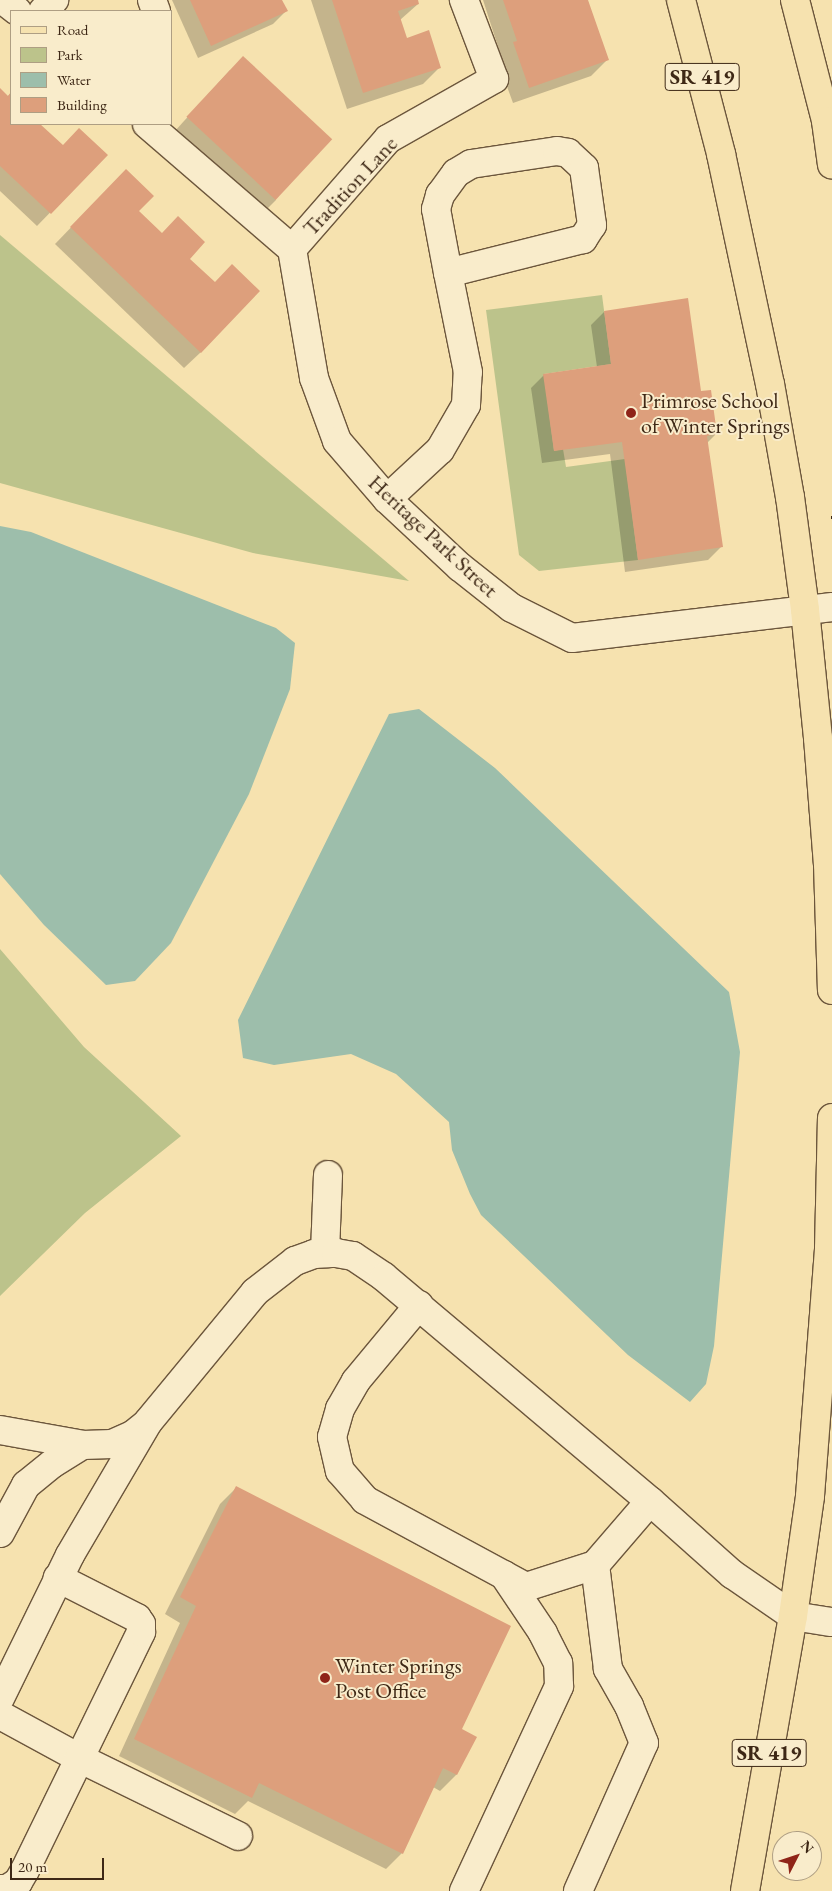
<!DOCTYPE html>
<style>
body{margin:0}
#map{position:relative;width:832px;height:1891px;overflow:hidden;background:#f6e2af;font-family:"EB Garamond",serif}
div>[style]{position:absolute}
.green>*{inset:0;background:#bcc38b}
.water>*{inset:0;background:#9dbeab}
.shadow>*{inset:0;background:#0003}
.building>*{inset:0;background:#dd9f7c;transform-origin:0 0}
.path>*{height:3px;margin-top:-1.5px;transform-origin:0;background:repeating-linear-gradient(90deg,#3e2816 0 4px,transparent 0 6.5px)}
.roads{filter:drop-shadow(1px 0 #6c563c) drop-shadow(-1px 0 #6c563c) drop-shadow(0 1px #6c563c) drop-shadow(0 -1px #6c563c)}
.minor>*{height:28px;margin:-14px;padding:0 14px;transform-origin:14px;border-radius:14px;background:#f9eccb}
.major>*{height:28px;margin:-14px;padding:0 14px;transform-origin:14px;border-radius:14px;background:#f6e2af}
.dots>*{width:14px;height:14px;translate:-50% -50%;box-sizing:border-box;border:2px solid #f9eccb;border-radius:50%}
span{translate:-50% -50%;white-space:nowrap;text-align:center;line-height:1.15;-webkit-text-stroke:4px #f9eccb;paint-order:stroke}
.shield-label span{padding:1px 4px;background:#f9eccb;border:1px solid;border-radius:4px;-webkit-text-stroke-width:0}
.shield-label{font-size:21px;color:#3e2816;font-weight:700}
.street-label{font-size:22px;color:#3e2816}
.poi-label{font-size:22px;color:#3e2816}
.left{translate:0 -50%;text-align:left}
.legend{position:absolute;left:10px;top:10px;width:162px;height:115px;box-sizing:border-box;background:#f9eccb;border:1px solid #ae9e83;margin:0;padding:6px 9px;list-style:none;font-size:15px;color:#3e2816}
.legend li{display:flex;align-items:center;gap:10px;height:25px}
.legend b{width:25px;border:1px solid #ae9e83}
.north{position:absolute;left:772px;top:1831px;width:50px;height:50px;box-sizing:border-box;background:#f9eccb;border:1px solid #ae9e83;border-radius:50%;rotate:49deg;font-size:14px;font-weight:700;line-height:20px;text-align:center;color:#3e2816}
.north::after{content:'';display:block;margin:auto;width:18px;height:22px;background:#8f2418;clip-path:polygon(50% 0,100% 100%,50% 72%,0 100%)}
.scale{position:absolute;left:10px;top:1858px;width:94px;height:22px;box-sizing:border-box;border:2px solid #3e2816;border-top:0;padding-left:6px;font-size:15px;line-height:18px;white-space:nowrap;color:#3e2816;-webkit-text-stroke:4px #f9eccb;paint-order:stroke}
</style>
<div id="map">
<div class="green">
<div style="clip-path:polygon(0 235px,409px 581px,253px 553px,0 483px)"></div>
<div style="clip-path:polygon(602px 295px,611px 364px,544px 374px,554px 451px,563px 449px,566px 467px,625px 459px,638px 560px,539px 571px,519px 555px,486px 310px)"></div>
<div style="clip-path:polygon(0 949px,84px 1047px,181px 1136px,85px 1213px,0 1296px)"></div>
</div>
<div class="water">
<div style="clip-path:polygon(0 526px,31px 532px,276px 628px,295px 643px,290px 689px,249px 794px,171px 943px,135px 981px,106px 985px,44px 925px,0 874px)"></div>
<div style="clip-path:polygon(419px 709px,495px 768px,729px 992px,740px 1052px,714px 1346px,706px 1384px,690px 1402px,628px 1355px,481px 1215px,470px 1194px,452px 1150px,449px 1122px,396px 1074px,351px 1054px,274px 1065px,243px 1058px,238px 1020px,389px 714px)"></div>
</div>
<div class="shadow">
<div style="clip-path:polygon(172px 0,281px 0,286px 11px,273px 24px,198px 58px)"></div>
<div style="clip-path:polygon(311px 0,417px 0,418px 4px,400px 20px,406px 39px,439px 68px,423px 84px,347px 109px)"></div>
<div style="clip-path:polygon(483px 0,586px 0,607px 60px,591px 76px,513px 103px,497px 59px,501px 56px)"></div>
<div style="clip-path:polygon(230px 70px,276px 200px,263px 213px,175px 131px)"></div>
<div style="clip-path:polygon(0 90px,7px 97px,11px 93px,11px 124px,38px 124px,62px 147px,106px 155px,37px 226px,0 191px)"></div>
<div style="clip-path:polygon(110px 187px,214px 284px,201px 352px,184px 368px,55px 244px)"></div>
<div style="clip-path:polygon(604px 312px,700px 392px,716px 434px,707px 443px,721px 547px,708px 560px,625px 572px,610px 454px,542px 463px,531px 388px,544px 375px,597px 367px,591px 325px)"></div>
<div style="clip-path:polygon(236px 1488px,461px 1730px,475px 1737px,456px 1775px,440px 1791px,433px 1787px,402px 1853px,386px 1869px,248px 1801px,235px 1814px,119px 1756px,180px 1623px,165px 1614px,220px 1504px)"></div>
</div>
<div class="building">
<div style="clip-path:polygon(190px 0,282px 0,288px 11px,211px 46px)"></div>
<div style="clip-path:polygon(332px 0,418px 0,419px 4px,398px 11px,407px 38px,429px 30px,441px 68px,363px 93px)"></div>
<div style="clip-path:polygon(503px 0,588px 0,609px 60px,529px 88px,513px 42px,517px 41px)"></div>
<div style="left:243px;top:56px;width:122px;height:83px;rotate:43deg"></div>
<div style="clip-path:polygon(0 88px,8px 96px,11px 92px,11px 124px,40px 124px,63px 145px,79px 128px,108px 155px,51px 214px,0 166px)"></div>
<div style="clip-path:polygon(126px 169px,154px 196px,139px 211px,162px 233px,178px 216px,205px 242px,190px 259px,215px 282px,232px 264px,260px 291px,201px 353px,70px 227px)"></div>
<div style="clip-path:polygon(688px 298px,701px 391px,711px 390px,717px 434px,707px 436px,723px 547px,638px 560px,622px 442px,554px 451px,543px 374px,611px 364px,604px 311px)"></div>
<div style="clip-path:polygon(236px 1486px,511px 1626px,462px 1729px,477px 1737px,457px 1775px,443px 1768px,403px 1854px,259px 1783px,252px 1798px,134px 1739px,196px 1606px,180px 1597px)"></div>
</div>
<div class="path">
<div style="left:831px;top:517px;width:1px"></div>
</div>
<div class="roads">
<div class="minor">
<div style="left:3px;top:0;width:18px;rotate:38deg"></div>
<div style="left:152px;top:0;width:12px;rotate:70deg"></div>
<div style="left:43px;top:11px;width:16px;rotate:-45deg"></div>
<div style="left:147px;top:124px;width:191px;rotate:40.8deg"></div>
<div style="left:292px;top:249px;width:131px;rotate:80.3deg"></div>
<div style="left:314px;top:378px;width:67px;rotate:69.9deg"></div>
<div style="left:337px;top:441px;width:77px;rotate:49.2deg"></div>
<div style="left:387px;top:499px;width:100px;rotate:43deg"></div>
<div style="left:460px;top:567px;width:66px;rotate:38.3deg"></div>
<div style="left:512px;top:608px;width:67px;rotate:26.6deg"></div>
<div style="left:572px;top:638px;width:262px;rotate:-6.8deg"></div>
<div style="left:292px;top:249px;width:146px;rotate:-48.9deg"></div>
<div style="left:388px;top:139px;width:122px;rotate:-29.5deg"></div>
<div style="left:494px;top:79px;width:85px;rotate:-110.8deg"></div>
<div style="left:387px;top:499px;width:72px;rotate:-42.8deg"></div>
<div style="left:440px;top:450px;width:52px;rotate:-60deg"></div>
<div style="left:466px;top:405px;width:33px;rotate:-87deg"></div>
<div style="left:468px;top:372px;width:101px;rotate:-101.4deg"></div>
<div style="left:448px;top:273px;width:65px;rotate:-100.6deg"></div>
<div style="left:436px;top:209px;width:15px;rotate:-74deg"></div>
<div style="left:440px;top:195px;width:27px;rotate:-54deg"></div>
<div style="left:456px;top:173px;width:17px;rotate:-31deg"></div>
<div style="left:471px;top:164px;width:87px;rotate:-8.6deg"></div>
<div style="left:557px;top:151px;width:11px;rotate:10deg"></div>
<div style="left:568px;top:153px;width:22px;rotate:43deg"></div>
<div style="left:584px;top:168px;width:58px;rotate:82deg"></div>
<div style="left:592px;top:225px;width:17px;rotate:123deg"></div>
<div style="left:583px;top:239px;width:139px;rotate:165.9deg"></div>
<div style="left:325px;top:1253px;width:78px;rotate:-87.8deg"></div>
<div style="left:419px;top:1305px;width:99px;rotate:129.7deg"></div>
<div style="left:356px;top:1381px;width:32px;rotate:120deg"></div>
<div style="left:340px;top:1409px;width:29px;rotate:106deg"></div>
<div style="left:332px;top:1437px;width:35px;rotate:77deg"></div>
<div style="left:340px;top:1471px;width:38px;rotate:49deg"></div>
<div style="left:365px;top:1500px;width:183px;rotate:28.4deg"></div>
<div style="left:526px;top:1587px;width:72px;rotate:-17.7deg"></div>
<div style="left:595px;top:1565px;width:84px;rotate:-49.3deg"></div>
<div style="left:0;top:1430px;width:84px;rotate:10.2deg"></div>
<div style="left:83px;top:1445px;width:29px;rotate:-2deg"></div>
<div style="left:112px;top:1444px;width:24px;rotate:-24deg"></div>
<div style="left:134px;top:1434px;width:14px;rotate:-39deg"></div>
<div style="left:0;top:1533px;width:55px;rotate:-61.6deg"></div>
<div style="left:26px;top:1485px;width:33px;rotate:-39deg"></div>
<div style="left:52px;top:1464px;width:36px;rotate:-32deg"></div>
<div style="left:0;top:1698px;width:159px;rotate:-63.9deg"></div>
<div style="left:70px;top:1555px;width:154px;rotate:-59.6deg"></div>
<div style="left:148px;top:1422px;width:168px;rotate:-50.5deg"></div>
<div style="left:255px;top:1292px;width:51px;rotate:-37.8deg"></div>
<div style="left:295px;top:1261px;width:20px;rotate:-20deg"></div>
<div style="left:314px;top:1254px;width:22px;rotate:-3deg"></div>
<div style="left:336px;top:1253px;width:17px;rotate:10deg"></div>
<div style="left:353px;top:1256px;width:37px;rotate:34deg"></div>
<div style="left:384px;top:1277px;width:348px;rotate:40.1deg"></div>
<div style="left:650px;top:1501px;width:110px;rotate:41.7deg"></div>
<div style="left:732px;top:1574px;width:74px;rotate:34.5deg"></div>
<div style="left:793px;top:1616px;width:39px;rotate:9deg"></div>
<div style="left:0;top:1715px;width:90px;rotate:28.6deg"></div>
<div style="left:79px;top:1758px;width:177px;rotate:26.1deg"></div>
<div style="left:0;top:1889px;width:7px"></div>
<div style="left:7px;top:1889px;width:13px;rotate:-32deg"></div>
<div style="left:18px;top:1882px;width:14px;rotate:-60deg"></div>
<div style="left:25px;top:1870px;width:265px;rotate:-64deg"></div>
<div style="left:141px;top:1632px;width:8px;rotate:-90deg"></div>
<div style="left:141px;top:1624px;width:7px;rotate:-124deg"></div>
<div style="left:137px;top:1618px;width:89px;rotate:-153.1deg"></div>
<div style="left:464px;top:1891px;width:226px;rotate:-65.1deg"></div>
<div style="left:559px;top:1686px;width:23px;rotate:-92deg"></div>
<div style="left:558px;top:1663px;width:34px;rotate:-117deg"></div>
<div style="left:543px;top:1633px;width:70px;rotate:-123.9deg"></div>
<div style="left:578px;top:1891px;width:162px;rotate:-66deg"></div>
<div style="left:644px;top:1743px;width:40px;rotate:-112deg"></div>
<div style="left:629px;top:1706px;width:43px;rotate:-119.6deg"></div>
<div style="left:608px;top:1669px;width:105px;rotate:-97.1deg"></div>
</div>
<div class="major">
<div style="left:681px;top:0;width:159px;rotate:75.4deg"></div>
<div style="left:721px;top:154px;width:235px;rotate:78deg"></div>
<div style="left:770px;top:384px;width:115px;rotate:80deg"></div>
<div style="left:790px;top:497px;width:114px;rotate:82.4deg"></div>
<div style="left:805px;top:610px;width:129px;rotate:84.2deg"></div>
<div style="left:818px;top:738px;width:126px;rotate:85.5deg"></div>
<div style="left:828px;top:864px;width:126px;rotate:88.2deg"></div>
<div style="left:795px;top:0;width:125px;rotate:75.6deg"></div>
<div style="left:826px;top:121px;width:44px;rotate:82.2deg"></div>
<div style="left:745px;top:1891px;width:279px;rotate:-80.1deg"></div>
<div style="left:793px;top:1616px;width:121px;rotate:-81.9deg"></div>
<div style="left:810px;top:1496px;width:248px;rotate:-85.6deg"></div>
<div style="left:829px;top:1249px;width:131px;rotate:-88.7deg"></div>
</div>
</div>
<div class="dots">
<div style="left:631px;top:413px;background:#8f2418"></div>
<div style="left:325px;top:1678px;background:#8f2418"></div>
</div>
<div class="shield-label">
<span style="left:702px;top:77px">SR 419</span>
<span style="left:769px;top:1753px">SR 419</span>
</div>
<div class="street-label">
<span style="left:350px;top:186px;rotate:-47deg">Tradition Lane</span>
<span style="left:433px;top:536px;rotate:43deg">Heritage Park Street</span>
</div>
<div class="poi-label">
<span class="left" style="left:641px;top:413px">Primrose School<br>of Winter Springs</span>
<span class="left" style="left:335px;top:1678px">Winter Springs<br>Post Office</span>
</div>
<ul class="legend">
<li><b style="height:6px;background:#f6e2af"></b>Road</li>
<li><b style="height:14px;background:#bcc38b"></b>Park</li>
<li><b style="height:14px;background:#9dbeab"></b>Water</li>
<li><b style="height:14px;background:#dd9f7c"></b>Building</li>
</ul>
<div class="north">N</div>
<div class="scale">20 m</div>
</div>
